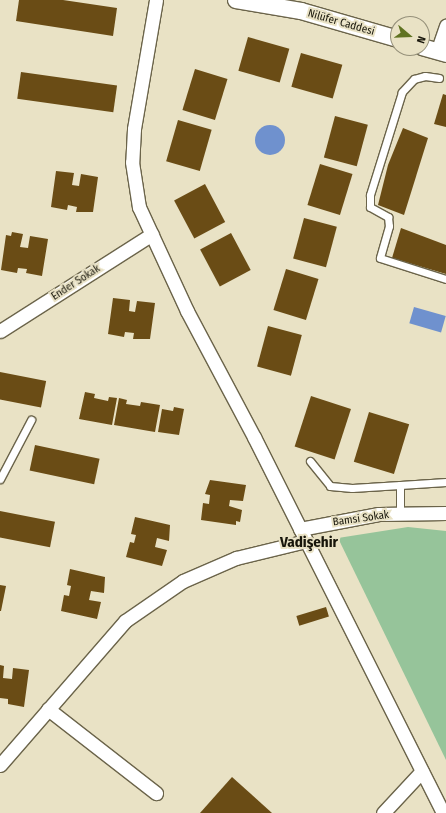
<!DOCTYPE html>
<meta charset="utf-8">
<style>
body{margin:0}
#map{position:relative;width:446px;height:813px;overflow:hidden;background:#e9e2c5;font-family:"Fira Sans Condensed",sans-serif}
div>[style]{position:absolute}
.green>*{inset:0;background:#96c49a}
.water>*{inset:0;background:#6f91ce;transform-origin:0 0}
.round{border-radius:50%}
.building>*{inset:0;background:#6a4c15;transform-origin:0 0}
.roads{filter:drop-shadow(1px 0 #6b644a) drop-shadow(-1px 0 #6b644a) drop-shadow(0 1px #6b644a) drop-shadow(0 -1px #6b644a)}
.service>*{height:7px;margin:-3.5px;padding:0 3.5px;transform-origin:3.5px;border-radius:3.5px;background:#fff}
.minor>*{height:13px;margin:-6.5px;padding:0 6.5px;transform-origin:6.5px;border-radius:6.5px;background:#fff}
.tertiary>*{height:16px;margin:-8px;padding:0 8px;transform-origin:8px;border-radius:8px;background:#fff}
span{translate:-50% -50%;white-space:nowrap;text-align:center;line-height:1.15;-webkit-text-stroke:4px #e9e2c5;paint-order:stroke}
.street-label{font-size:11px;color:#17150a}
.district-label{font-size:15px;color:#17150a;font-weight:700}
.north{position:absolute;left:390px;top:16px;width:40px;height:40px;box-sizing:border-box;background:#e9e2c5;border:1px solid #95907a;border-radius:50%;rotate:109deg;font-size:11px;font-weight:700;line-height:16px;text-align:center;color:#17150a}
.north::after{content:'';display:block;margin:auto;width:14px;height:18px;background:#607322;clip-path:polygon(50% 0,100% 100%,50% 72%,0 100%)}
</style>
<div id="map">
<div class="green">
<div style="clip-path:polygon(408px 527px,446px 531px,446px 760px,338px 538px)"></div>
</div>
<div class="water">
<div class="round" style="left:255px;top:125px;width:30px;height:30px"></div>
<div style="left:414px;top:307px;width:33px;height:17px;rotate:16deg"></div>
</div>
<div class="building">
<div style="clip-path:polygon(19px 0,63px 0,117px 8px,113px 36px,16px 21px)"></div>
<div style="left:248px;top:37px;width:43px;height:35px;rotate:16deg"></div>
<div style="left:301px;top:53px;width:43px;height:35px;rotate:16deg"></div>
<div style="left:195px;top:69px;width:34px;height:43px;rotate:17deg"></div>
<div style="left:21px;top:72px;width:97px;height:27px;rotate:8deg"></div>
<div style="clip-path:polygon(443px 94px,446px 95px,446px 127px,434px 124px)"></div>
<div style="left:335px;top:116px;width:34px;height:43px;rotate:15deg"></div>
<div style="left:178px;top:120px;width:35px;height:43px;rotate:16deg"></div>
<div style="clip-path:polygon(403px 128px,428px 138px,404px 215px,378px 205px,388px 165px)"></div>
<div style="left:320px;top:164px;width:34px;height:43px;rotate:17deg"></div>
<div style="clip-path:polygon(56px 171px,74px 173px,72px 185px,79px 186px,81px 174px,98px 177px,93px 212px,76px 212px,77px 207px,68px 205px,67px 210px,51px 207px)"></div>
<div style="left:205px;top:184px;width:43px;height:35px;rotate:62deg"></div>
<div style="left:304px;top:218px;width:34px;height:42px;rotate:15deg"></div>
<div style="clip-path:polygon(401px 228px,446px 245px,446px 274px,392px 258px)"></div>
<div style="clip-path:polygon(12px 232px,23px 234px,20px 247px,28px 248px,30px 236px,48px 239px,42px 276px,26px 273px,27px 269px,18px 268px,17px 273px,1px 270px,6px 235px,11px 236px)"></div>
<div style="left:231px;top:233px;width:42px;height:35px;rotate:62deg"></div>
<div style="left:286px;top:269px;width:34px;height:43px;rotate:17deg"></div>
<div style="clip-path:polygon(113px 298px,130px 300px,129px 311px,135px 312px,137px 301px,155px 303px,150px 339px,133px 339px,134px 333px,125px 332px,124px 337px,108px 334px)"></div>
<div style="left:268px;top:326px;width:35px;height:42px;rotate:15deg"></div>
<div style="left:0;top:372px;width:47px;height:27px;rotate:11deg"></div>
<div style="clip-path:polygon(85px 392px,95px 394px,94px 398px,108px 401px,109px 397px,117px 398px,112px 425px,79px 419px)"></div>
<div style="left:311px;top:396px;width:42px;height:53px;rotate:18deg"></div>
<div style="clip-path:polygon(119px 398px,127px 400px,126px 404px,140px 406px,141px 402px,160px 405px,155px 432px,114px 425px)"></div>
<div style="clip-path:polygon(174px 407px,184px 409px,179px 435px,158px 432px,162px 409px,173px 411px)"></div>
<div style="left:369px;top:412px;width:42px;height:52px;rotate:17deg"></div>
<div style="left:35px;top:445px;width:66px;height:26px;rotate:12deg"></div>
<div style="clip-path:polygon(210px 480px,246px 485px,243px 501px,230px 500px,229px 506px,242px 510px,240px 522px,236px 521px,236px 525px,201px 520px,203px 503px,209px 504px,210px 495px,205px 494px)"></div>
<div style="left:0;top:511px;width:56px;height:26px;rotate:11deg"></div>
<div style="clip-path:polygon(135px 517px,170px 525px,169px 541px,157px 538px,155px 547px,167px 550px,162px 566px,126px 557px,130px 542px,134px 543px,136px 535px,131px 534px)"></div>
<div style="clip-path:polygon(70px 569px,105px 577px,104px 593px,91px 591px,89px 600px,101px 602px,97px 619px,61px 611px,64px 595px,69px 596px,71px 586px,67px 585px)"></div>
<div style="clip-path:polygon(0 585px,6px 586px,1px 611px,0 611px)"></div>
<div style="left:326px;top:607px;width:10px;height:31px;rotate:73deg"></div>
<div style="clip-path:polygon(0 665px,4px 666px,3px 678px,12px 679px,13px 668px,29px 670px,24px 707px,8px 704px,8px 699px,0 698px)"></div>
<div style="clip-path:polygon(232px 777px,272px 813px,200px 813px)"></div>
</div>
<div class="roads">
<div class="service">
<div style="left:439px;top:78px;width:14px;rotate:-172deg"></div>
<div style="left:425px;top:76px;width:11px;rotate:165deg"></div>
<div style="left:414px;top:79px;width:18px;rotate:133deg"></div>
<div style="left:402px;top:92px;width:108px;rotate:107.3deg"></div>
<div style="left:370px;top:195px;width:12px;rotate:90deg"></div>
<div style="left:370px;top:207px;width:21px;rotate:29deg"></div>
<div style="left:388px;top:217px;width:9px;rotate:84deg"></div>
<div style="left:389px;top:226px;width:33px;rotate:106deg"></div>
<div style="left:380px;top:258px;width:69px;rotate:17.7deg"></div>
<div style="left:310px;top:461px;width:32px;rotate:51deg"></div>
<div style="left:330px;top:486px;width:22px;rotate:5deg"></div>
<div style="left:352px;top:488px;width:48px;rotate:-3.6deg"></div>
<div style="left:400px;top:485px;width:29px;rotate:90deg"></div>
<div style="left:0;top:479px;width:67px;rotate:-62.3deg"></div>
<div style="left:400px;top:485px;width:46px;rotate:-3.7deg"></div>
</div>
<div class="minor">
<div style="left:156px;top:0;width:131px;rotate:99.7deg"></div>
<div style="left:134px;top:129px;width:33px;rotate:93deg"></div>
<div style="left:132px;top:162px;width:46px;rotate:81.2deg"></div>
<div style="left:139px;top:207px;width:115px;rotate:65.2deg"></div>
<div style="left:187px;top:311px;width:143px;rotate:62deg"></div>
<div style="left:254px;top:437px;width:421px;rotate:63.3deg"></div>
<div style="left:437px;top:52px;width:28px;rotate:-71deg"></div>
<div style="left:0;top:331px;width:180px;rotate:-32.5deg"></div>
<div style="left:300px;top:529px;width:80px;rotate:-10.8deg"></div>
<div style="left:379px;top:514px;width:67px;rotate:-0.9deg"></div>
<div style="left:48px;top:709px;width:137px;rotate:37.9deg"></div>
<div style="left:0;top:765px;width:191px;rotate:-49deg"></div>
<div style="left:125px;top:621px;width:70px;rotate:-34.6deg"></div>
<div style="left:183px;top:581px;width:58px;rotate:-23.5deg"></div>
<div style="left:236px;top:558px;width:72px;rotate:-13.7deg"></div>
<div style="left:383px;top:813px;width:57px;rotate:-47.1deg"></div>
</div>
<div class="tertiary">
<div style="left:236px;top:0;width:66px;rotate:9.6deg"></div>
<div style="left:301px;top:11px;width:101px;rotate:16.1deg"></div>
<div style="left:422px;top:47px;width:25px;rotate:16deg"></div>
</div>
</div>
<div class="street-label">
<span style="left:341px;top:23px;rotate:16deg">Nilüfer Caddesi</span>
<span style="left:76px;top:283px;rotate:-33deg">Ender Sokak</span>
<span style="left:361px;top:519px;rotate:-8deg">Bamsi Sokak</span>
</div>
<div class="district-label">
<span style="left:309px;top:543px">Vadişehir</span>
</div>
<div class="north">N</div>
</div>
